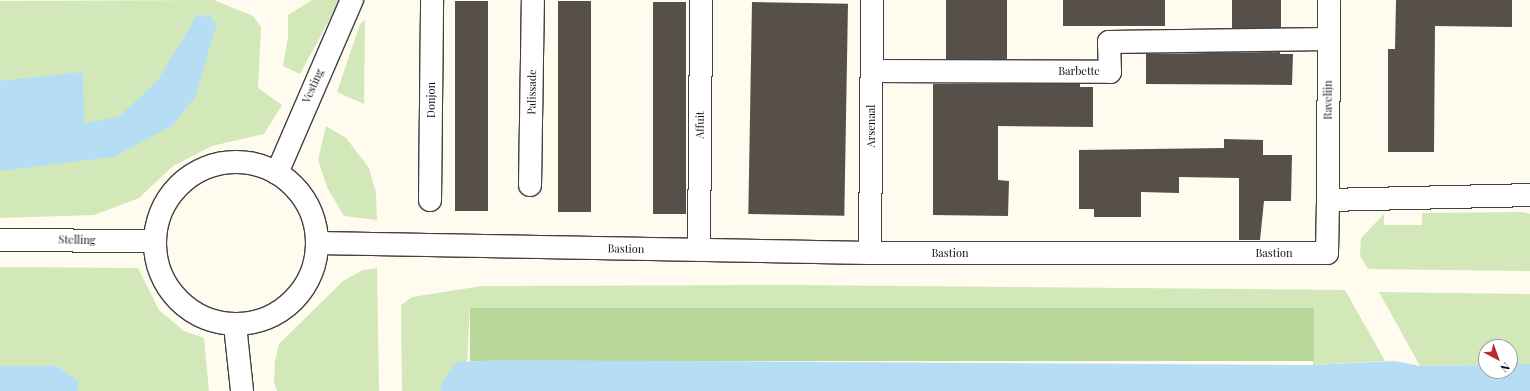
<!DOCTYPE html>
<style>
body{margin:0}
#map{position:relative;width:1530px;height:391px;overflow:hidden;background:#fffbef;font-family:"Playfair Display",serif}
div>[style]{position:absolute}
.green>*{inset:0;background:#d2e8b9}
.forest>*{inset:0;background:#b7d899;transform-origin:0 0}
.water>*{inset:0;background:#b5def4}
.building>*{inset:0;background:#564f4a;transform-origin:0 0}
.roads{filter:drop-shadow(1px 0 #414141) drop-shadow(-1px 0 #414141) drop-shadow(0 1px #414141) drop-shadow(0 -1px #414141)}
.minor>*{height:22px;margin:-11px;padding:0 11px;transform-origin:11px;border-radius:11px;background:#fff}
.tertiary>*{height:22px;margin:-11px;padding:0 11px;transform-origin:11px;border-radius:11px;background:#fff}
.tertiary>.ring{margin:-11px;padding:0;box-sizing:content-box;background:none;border:22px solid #fff;border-radius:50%}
span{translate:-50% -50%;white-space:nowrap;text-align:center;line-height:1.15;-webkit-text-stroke:4px #fff;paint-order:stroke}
.street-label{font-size:11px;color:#0e0e0e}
.north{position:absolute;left:1478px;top:339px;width:40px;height:40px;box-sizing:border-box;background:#fff;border:1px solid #9f9f9f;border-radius:50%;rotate:139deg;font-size:11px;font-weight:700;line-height:16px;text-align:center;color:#0e0e0e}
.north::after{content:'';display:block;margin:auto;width:14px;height:18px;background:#ba2a33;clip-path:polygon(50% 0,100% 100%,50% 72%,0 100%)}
</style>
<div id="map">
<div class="green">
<div style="clip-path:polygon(214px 0,253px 16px,261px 27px,258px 88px,282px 105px,264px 134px,212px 146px,173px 166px,139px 198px,94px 215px,0 218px,0 1px)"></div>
<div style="clip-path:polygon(312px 0,340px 0,300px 74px,283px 66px,288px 37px,288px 15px)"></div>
<div style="clip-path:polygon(365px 20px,364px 104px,337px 92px,360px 24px)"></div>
<div style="clip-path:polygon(326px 126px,346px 138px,369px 168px,376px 193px,377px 220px,344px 216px,327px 187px,318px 160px)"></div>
<div style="clip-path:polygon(1523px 212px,1530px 214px,1530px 271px,1368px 269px,1360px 256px,1361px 238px,1384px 214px,1384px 225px,1422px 225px,1422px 213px)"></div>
<div style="clip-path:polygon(0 267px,138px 268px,159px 310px,184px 331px,204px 338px,209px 391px,78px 391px,78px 381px,57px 367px,0 366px)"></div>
<div style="clip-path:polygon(377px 268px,379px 391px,277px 391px,274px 382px,275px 361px,279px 344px,343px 281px,363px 270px)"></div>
<div style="clip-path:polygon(793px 285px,1345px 290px,1385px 361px,1313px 365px,1314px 315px,470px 308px,467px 361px,445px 377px,442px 391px,402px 391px,401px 305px,412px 297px,482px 286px)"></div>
<div style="clip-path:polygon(1379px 292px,1530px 294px,1530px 364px,1510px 364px,1510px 347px,1486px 347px,1486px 365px,1420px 366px)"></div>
</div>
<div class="forest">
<div style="left:470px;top:308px;width:844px;height:53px"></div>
</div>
<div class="water">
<div style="clip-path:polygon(198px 14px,205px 17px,207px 14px,212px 15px,211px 20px,217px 23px,195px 98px,172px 126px,113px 157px,0 171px,0 81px,83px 72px,84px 124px,120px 116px,157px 81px)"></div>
<div style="clip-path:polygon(500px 360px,1313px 365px,1395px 361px,1420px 366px,1486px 365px,1486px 371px,1510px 371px,1510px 364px,1530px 364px,1530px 391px,440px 391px,445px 377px,457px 362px)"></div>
<div style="clip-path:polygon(0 366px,57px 366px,78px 381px,78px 391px,0 391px)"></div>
</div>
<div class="building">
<div style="left:946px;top:0;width:61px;height:59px"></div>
<div style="left:1063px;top:0;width:102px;height:26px"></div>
<div style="left:1232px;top:0;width:49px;height:28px"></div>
<div style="clip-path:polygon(1396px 0,1512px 0,1512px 27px,1435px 26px,1434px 152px,1388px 152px,1388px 49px,1395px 49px)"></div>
<div style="left:455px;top:1px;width:33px;height:210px"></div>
<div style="left:558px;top:1px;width:33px;height:211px"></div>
<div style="left:653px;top:2px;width:33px;height:212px"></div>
<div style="left:752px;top:2px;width:96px;height:212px;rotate:1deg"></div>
<div style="clip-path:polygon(1280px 52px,1280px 54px,1293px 54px,1292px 85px,1146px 84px,1146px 54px)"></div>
<div style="clip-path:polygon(933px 84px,1080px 84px,1080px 87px,1093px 87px,1093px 127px,998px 126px,998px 180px,1009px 181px,1008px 216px,933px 215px)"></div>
<div style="clip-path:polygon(1224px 139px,1263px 140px,1263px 155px,1292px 155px,1291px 201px,1264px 201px,1260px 240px,1239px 240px,1239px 178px,1179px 177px,1179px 193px,1141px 192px,1141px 217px,1094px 217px,1094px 209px,1079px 209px,1079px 150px,1224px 148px)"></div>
</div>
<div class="roads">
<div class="minor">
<div style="left:872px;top:71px;width:238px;rotate:0.2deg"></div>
<div style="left:1110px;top:72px;width:30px;rotate:-92deg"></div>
<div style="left:1109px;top:42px;width:220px;rotate:-0.8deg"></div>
<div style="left:277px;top:173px;width:189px;rotate:-66.6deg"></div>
<div style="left:530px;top:185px;width:185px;rotate:-89.1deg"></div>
<div style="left:430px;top:200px;width:200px;rotate:-89.4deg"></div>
<div style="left:1328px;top:200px;width:200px;rotate:-89.7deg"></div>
<div style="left:317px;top:243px;width:553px;rotate:1.04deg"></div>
<div style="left:870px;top:253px;width:457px"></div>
<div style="left:1327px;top:253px;width:53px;rotate:-88.9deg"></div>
<div style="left:1328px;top:200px;width:202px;rotate:-1.4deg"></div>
<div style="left:699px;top:250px;width:250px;rotate:-89.5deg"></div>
<div style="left:870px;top:253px;width:253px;rotate:-89.5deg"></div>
</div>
<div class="tertiary">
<div class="ring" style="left:155px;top:162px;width:140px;height:140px"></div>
<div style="left:0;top:240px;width:154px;rotate:0.4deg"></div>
<div style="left:235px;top:325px;width:66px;rotate:83.9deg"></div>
</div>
</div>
<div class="street-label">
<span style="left:1079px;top:71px">Barbette</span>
<span style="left:313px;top:86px;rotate:-66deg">Vesting</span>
<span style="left:532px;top:92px;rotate:-89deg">Palissade</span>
<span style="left:431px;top:100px;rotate:-90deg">Donjon</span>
<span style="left:1328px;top:100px;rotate:-90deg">Ravelijn</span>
<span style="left:700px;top:125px;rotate:-89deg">Affuit</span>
<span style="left:871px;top:126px;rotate:-90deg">Arsenaal</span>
<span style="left:77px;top:240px;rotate:1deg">Stelling</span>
<span style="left:626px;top:249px;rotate:1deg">Bastion</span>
<span style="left:950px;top:253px">Bastion</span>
<span style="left:1274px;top:253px">Bastion</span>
</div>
<div class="north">N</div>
</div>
